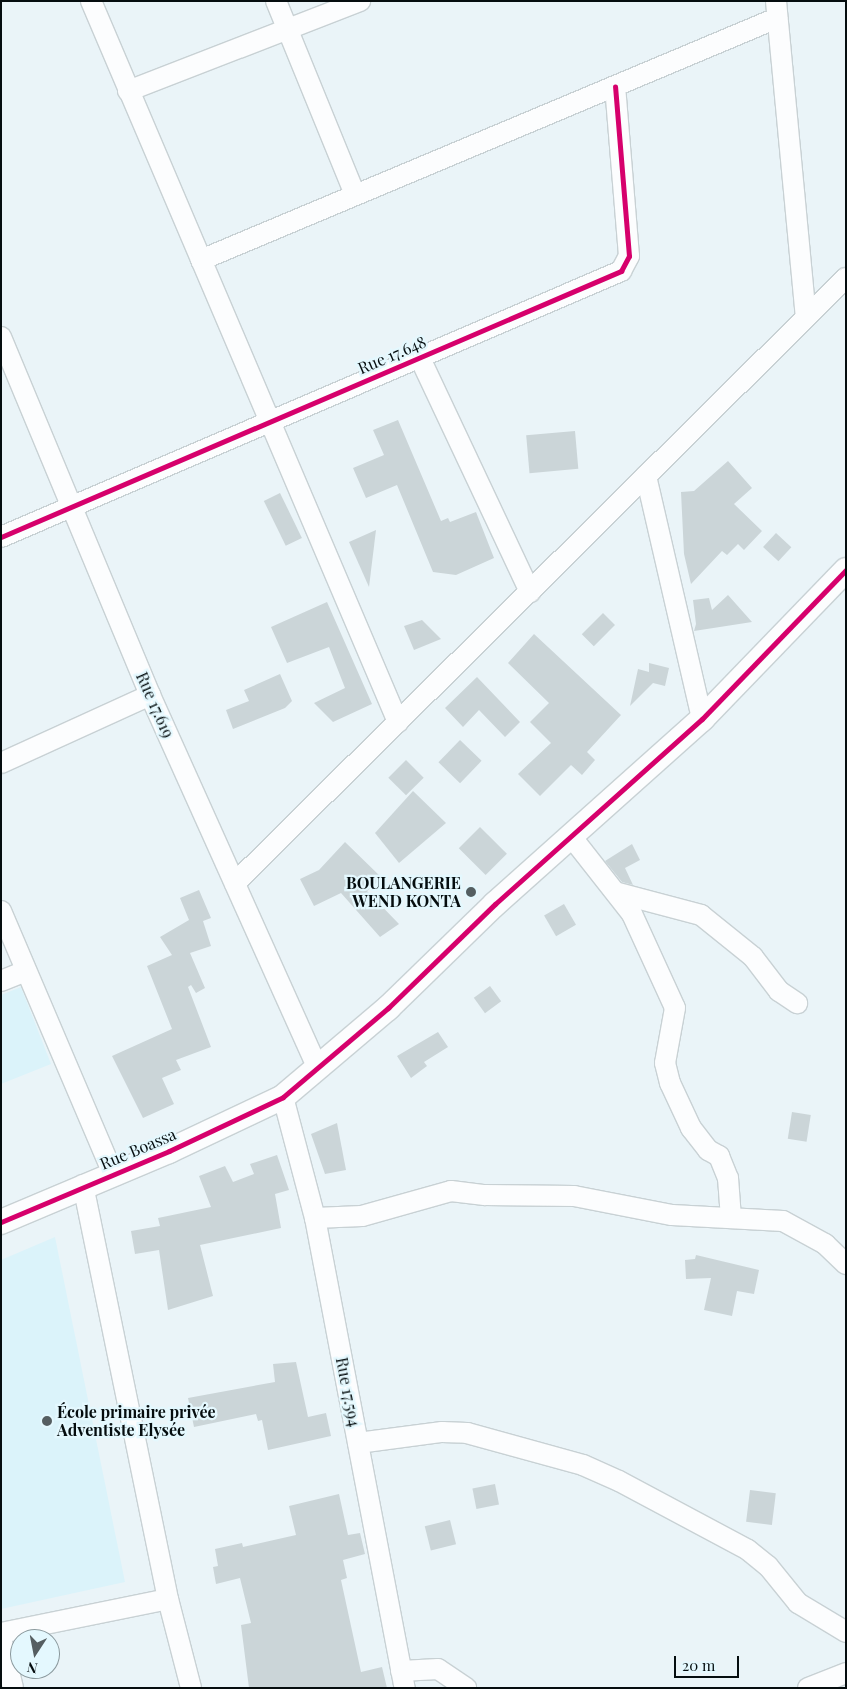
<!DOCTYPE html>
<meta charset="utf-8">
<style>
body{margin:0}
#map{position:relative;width:847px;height:1689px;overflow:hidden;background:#eaf4f8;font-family:"Playfair Display",serif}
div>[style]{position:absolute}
.built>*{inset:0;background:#dbf3fa}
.building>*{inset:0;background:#cbd5d8;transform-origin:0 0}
.roads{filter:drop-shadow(1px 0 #c8d1d4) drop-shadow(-1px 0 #c8d1d4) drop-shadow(0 1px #c8d1d4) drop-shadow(0 -1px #c8d1d4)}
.minor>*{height:20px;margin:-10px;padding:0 10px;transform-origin:10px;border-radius:10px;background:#fcfdfe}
.tertiary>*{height:24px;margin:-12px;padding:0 12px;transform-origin:12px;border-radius:12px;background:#fcfdfe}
.cycleway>*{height:5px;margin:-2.5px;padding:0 2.5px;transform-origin:2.5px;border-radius:2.5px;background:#d6006c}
.dots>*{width:14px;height:14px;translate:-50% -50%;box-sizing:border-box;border:2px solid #e4f8fe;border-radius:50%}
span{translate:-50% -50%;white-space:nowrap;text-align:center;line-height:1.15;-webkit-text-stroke:4.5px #e4f8fe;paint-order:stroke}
.street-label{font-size:16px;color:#050d0f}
.poi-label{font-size:16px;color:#050d0f;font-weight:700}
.right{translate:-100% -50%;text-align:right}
.left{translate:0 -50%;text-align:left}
.frame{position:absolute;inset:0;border:2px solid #050d0f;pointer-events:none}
.north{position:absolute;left:10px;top:1629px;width:50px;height:50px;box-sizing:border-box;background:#e4f8fe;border:1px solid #8b9a9e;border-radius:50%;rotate:191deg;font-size:14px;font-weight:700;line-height:20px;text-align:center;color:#050d0f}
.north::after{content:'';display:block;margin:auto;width:18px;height:22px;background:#555e61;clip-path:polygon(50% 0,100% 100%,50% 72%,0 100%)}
.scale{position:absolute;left:674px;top:1656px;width:65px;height:22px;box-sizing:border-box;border:2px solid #050d0f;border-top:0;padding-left:6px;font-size:15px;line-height:18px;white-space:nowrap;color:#050d0f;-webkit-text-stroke:4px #e4f8fe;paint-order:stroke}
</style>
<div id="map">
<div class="built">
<div style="clip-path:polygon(21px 987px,51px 1064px,1px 1084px,1px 995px)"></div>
<div style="clip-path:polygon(55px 1237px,125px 1582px,1px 1609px,1px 1260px)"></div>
</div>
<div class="building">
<div style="clip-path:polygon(398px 420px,441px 521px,448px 518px,450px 522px,476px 512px,494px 558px,456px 575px,433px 572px,397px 485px,366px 498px,353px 468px,384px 455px,373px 430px)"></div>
<div style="left:575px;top:431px;width:38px;height:49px;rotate:85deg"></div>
<div style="clip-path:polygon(728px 461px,752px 488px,734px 504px,762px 531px,744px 550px,738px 544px,727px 555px,722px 551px,691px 584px,684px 554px,681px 492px,694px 491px)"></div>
<div style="left:280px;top:493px;width:50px;height:18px;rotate:64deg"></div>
<div style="clip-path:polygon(376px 530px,369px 587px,349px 542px)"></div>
<div style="left:776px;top:533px;width:21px;height:19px;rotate:43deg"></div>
<div style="clip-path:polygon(728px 595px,752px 622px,694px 631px,696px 624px,693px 600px,709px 598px,712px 610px)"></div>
<div style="clip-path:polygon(327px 602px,372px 704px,333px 722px,314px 703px,345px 688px,329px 647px,287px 663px,271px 627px)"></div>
<div style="left:603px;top:613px;width:17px;height:30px;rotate:45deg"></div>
<div style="clip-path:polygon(422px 620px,441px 639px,414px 650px,404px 626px)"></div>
<div style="clip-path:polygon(534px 634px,621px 715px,587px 752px,595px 760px,582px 775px,571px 765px,540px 796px,518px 774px,551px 743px,530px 722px,549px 703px,508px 663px)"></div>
<div style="clip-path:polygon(649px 663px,669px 668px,665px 686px,653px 683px,630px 706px,638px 669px,649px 672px)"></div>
<div style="clip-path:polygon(280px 674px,292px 701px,285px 708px,233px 729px,226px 710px,249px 701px,244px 690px)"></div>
<div style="clip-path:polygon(477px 677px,520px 722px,505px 737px,479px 710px,463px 727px,445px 708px)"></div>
<div style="left:460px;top:740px;width:30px;height:31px;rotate:44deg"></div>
<div style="left:406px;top:760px;width:25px;height:25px;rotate:45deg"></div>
<div style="clip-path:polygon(413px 791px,446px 823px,399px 863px,375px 833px)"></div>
<div style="left:480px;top:827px;width:38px;height:30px;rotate:45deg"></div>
<div style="clip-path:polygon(345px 842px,382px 878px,367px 891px,399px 924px,380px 937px,341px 893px,314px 906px,300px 879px,319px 870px)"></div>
<div style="clip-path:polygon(632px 844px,640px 860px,625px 868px,633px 885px,622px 882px,605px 861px)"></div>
<div style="clip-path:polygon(199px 890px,211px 918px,203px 921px,211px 946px,190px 953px,205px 988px,196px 993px,191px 985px,188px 987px,211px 1047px,176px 1060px,181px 1070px,162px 1078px,174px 1104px,143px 1118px,112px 1056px,172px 1029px,147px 966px,172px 955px,160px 937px,189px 920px,180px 898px)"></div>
<div style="left:564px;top:904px;width:24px;height:23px;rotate:60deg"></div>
<div style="left:490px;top:986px;width:19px;height:20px;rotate:54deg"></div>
<div style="clip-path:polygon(438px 1032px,448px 1047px,424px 1062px,427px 1066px,411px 1078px,397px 1056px)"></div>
<div style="left:792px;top:1112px;width:19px;height:27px;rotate:9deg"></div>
<div style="clip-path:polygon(337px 1123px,346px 1170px,325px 1174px,311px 1134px)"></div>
<div style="clip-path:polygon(277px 1155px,289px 1190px,275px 1194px,281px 1228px,200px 1245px,213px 1296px,168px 1310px,159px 1250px,135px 1254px,131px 1231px,160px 1226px,158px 1218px,211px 1207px,199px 1176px,225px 1166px,233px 1182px,254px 1174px,250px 1164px)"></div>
<div style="clip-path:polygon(696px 1255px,759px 1270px,754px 1294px,737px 1291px,732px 1316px,704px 1310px,711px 1278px,686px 1279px,685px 1260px,695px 1259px)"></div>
<div style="clip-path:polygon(296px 1362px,308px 1417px,326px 1413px,331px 1436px,268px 1450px,262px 1420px,258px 1421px,256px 1414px,194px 1427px,188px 1398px,275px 1382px,273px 1364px)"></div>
<div style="left:495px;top:1484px;width:21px;height:23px;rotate:79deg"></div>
<div style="left:750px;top:1490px;width:26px;height:32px;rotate:7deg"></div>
<div style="clip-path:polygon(339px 1494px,348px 1535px,360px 1533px,365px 1554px,343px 1560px,347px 1578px,341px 1580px,361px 1672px,382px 1667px,387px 1688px,249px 1688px,241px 1625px,251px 1623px,240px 1578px,216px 1584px,213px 1567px,218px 1566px,215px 1549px,242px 1543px,243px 1547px,296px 1535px,289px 1506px)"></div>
<div style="left:450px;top:1520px;width:25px;height:26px;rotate:76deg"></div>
</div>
<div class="roads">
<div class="minor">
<div style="left:91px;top:1px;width:784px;rotate:66.94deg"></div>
<div style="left:276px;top:1px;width:209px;rotate:67.8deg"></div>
<div style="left:776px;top:1px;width:317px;rotate:84.6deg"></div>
<div style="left:128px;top:91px;width:249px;rotate:-21.2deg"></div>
<div style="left:201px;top:260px;width:625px;rotate:-22.79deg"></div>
<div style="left:1px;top:337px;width:388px;rotate:67.4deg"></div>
<div style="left:150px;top:695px;width:409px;rotate:65.8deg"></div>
<div style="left:419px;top:356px;width:261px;rotate:64.8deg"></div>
<div style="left:646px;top:476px;width:249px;rotate:77deg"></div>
<div style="left:1px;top:537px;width:675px;rotate:-23.22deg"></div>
<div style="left:621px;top:271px;width:17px;rotate:-62deg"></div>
<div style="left:629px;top:256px;width:170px;rotate:-94.7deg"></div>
<div style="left:1px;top:763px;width:164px;rotate:-24.5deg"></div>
<div style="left:570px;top:835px;width:100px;rotate:51.9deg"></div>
<div style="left:632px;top:914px;width:103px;rotate:65.4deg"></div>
<div style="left:675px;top:1008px;width:56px;rotate:100.3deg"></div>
<div style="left:665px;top:1063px;width:21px;rotate:76deg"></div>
<div style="left:670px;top:1083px;width:50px;rotate:65deg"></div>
<div style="left:691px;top:1128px;width:28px;rotate:52deg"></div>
<div style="left:708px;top:1150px;width:13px;rotate:29deg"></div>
<div style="left:719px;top:1156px;width:24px;rotate:68deg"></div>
<div style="left:728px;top:1178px;width:40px;rotate:85.7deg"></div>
<div style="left:235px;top:883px;width:860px;rotate:-44.72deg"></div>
<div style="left:618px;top:893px;width:86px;rotate:14.8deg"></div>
<div style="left:701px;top:915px;width:67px;rotate:38.9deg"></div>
<div style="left:753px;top:957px;width:43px;rotate:52.6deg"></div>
<div style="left:779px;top:991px;width:22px;rotate:34deg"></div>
<div style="left:1px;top:911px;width:286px;rotate:66.9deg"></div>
<div style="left:1px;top:981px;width:27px;rotate:-22deg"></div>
<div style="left:283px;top:1097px;width:125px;rotate:75.2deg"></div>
<div style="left:315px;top:1218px;width:479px;rotate:79.2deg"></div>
<div style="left:83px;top:1185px;width:423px;rotate:78.4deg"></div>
<div style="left:168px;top:1599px;width:92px;rotate:75.5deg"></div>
<div style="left:315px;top:1218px;width:47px;rotate:-2.4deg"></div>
<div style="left:362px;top:1216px;width:92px;rotate:-15.7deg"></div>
<div style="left:451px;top:1191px;width:34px;rotate:7deg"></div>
<div style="left:485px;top:1195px;width:89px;rotate:0.6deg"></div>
<div style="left:574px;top:1196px;width:100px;rotate:11deg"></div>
<div style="left:672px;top:1215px;width:111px;rotate:3.1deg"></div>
<div style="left:783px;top:1221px;width:48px;rotate:28.7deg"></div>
<div style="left:825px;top:1244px;width:29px;rotate:44deg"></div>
<div style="left:358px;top:1443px;width:85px;rotate:-7.5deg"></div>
<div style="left:442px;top:1432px;width:25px;rotate:2deg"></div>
<div style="left:467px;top:1433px;width:120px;rotate:15.4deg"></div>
<div style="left:583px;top:1465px;width:39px;rotate:24deg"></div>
<div style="left:619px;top:1481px;width:146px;rotate:28.1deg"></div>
<div style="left:748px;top:1550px;width:26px;rotate:39deg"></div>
<div style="left:768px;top:1566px;width:48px;rotate:51deg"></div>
<div style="left:798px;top:1603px;width:56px;rotate:31.1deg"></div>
<div style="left:1px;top:1633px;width:170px;rotate:-11.5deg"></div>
<div style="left:1px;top:1638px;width:51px;rotate:76.5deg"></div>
<div style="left:401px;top:1671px;width:37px;rotate:-3deg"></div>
<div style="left:438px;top:1669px;width:34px;rotate:34deg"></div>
<div style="left:808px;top:1688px;width:41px;rotate:-21.5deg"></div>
</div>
<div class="tertiary">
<div style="left:1px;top:1222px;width:182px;rotate:-22.9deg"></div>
<div style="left:169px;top:1151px;width:126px;rotate:-25.3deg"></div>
<div style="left:283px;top:1097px;width:138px;rotate:-40.3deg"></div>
<div style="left:388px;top:1008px;width:149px;rotate:-44.2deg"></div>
<div style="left:495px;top:904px;width:278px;rotate:-41.8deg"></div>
<div style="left:702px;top:719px;width:207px;rotate:-46deg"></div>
</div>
</div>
<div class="cycleway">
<div style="left:1px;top:537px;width:675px;rotate:-23.22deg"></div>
<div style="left:621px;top:271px;width:17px;rotate:-62deg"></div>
<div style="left:629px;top:256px;width:170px;rotate:-94.7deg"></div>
<div style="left:1px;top:1222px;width:182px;rotate:-22.9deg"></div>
<div style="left:169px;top:1151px;width:126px;rotate:-25.3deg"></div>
<div style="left:283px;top:1097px;width:138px;rotate:-40.3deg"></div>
<div style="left:388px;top:1008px;width:149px;rotate:-44.2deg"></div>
<div style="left:495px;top:904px;width:278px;rotate:-41.8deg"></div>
<div style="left:702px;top:719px;width:207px;rotate:-46deg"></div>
</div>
<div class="dots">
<div style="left:471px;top:892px;background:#555e61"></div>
<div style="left:47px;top:1421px;background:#555e61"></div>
</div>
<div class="street-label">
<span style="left:392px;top:355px;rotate:-23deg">Rue 17.648</span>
<span style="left:155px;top:705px;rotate:66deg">Rue 17.619</span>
<span style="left:138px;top:1149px;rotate:-23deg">Rue Boassa</span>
<span style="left:348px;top:1392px;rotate:79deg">Rue 17.594</span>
</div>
<div class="poi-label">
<span class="right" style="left:461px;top:892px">BOULANGERIE<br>WEND KONTA</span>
<span class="left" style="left:57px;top:1421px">École primaire privée<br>Adventiste Elysée</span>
</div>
<div class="frame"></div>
<div class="north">N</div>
<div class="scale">20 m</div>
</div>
